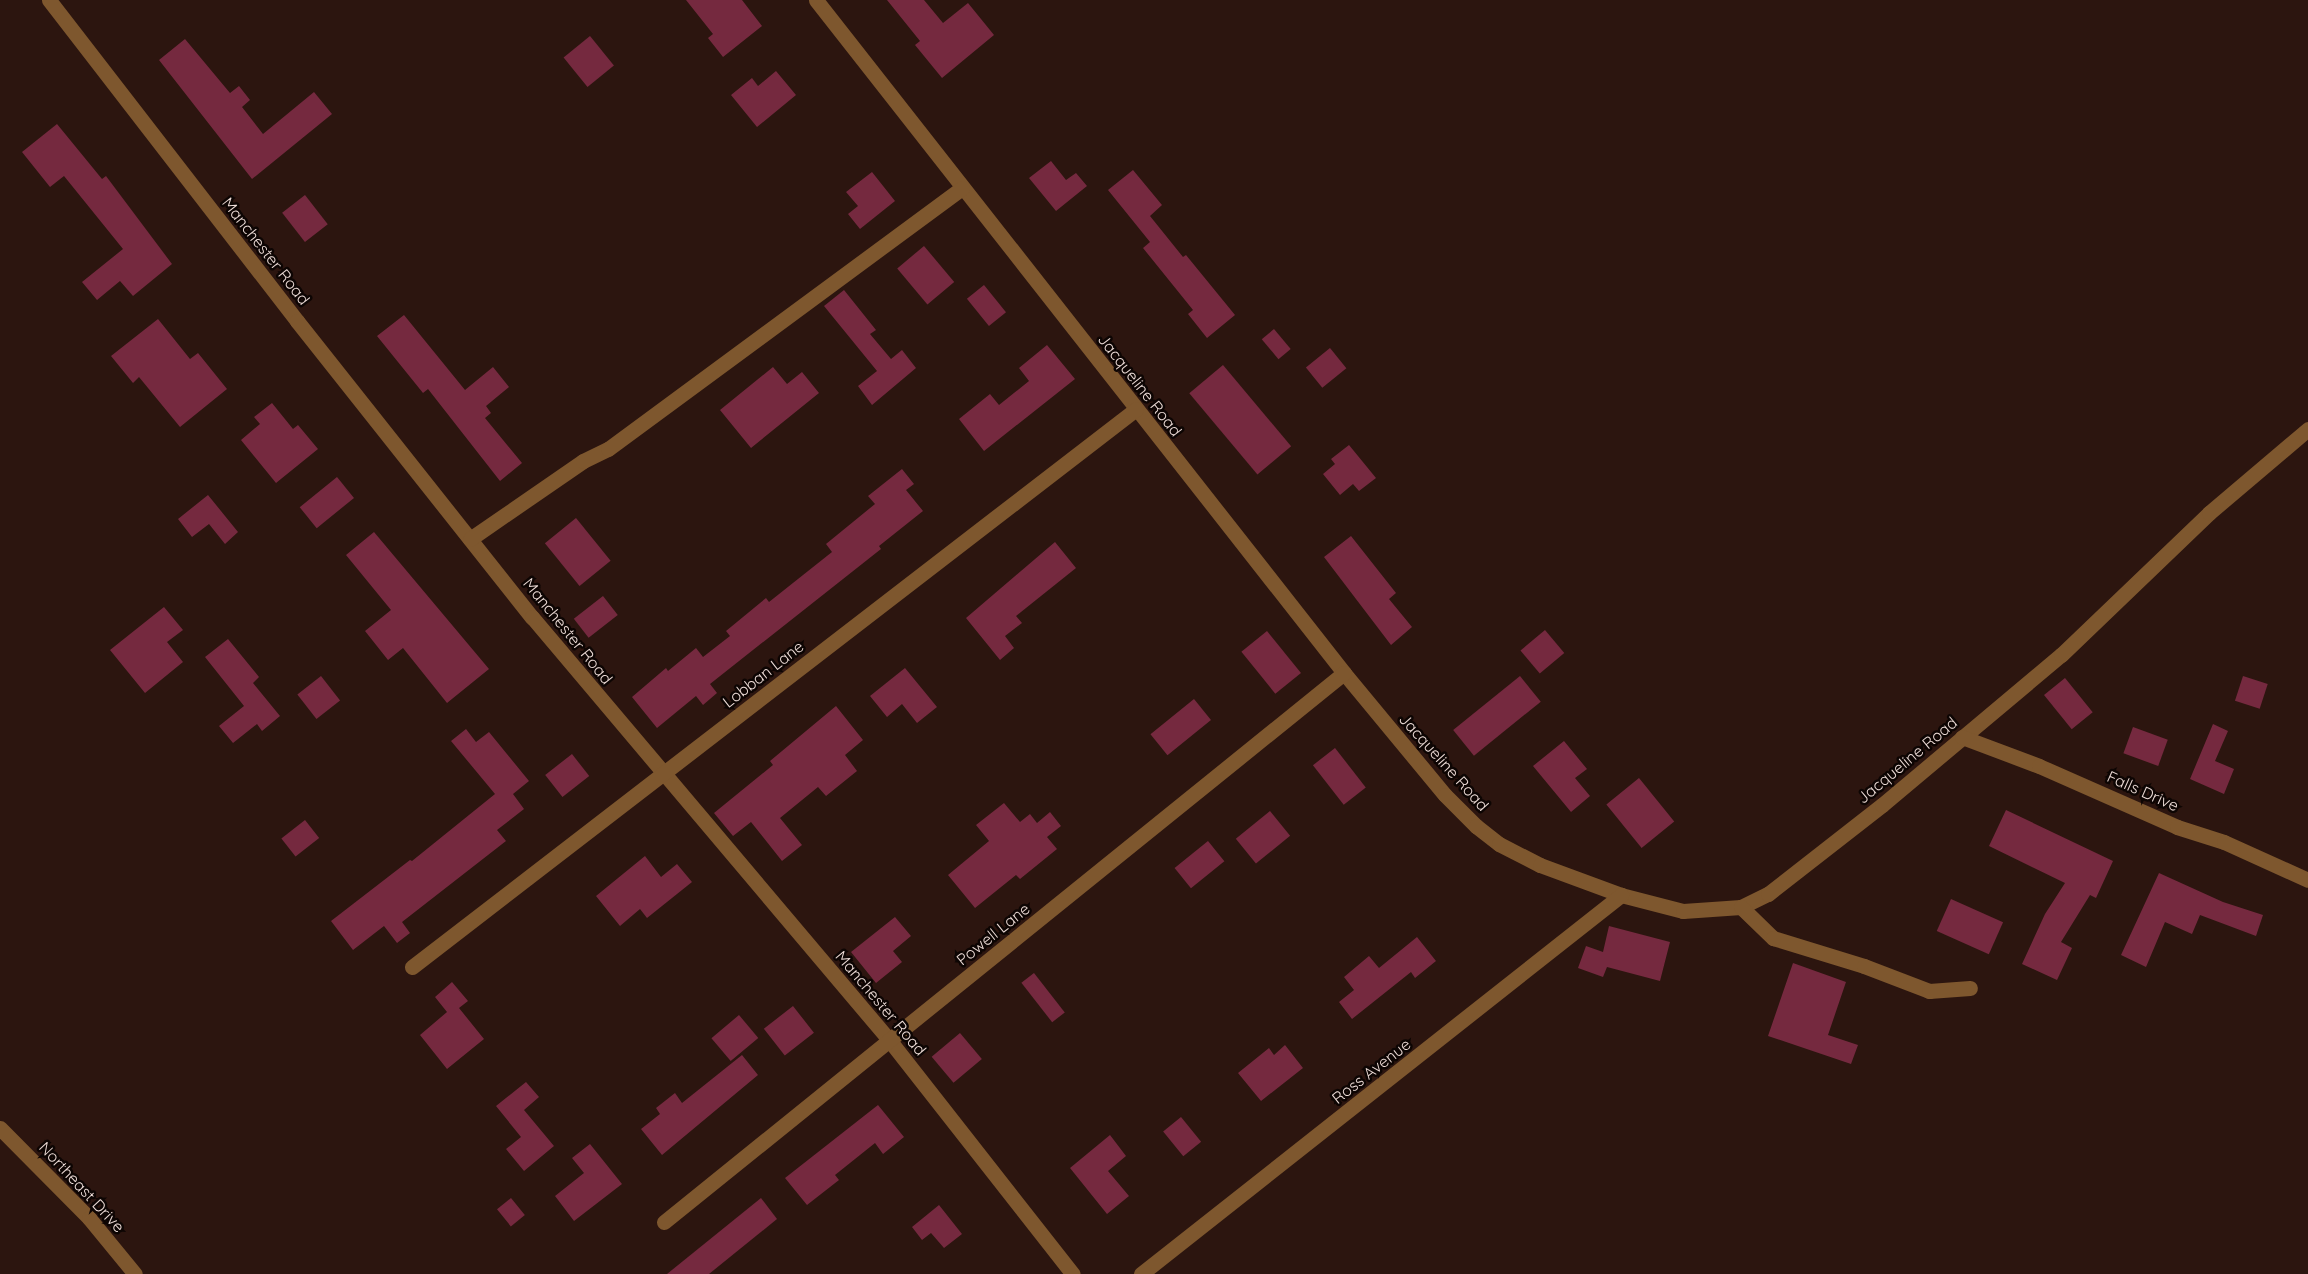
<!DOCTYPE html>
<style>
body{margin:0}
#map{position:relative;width:2308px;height:1274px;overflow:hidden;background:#2c150f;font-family:Quicksand,sans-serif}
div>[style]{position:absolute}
.building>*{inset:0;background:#75293f;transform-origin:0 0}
.minor>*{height:15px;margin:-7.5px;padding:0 7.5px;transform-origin:7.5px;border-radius:7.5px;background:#7e572e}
span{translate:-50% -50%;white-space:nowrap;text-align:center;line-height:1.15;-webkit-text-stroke:5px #0d0503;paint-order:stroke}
.street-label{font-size:16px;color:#eeddd8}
</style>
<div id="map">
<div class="building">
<div style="clip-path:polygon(686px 0,742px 0,762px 26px,723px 57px,708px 38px,713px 34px)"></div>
<div style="clip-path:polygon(887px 0,924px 0,943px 23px,968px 3px,994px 35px,942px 78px,915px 45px,920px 41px)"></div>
<div style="left:590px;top:36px;width:38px;height:34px;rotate:51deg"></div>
<div style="clip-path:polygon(185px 39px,230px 93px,239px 86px,250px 100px,242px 107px,263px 134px,314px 92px,332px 114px,252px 179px,159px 60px)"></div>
<div style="clip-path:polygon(776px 71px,796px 95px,757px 127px,731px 95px,752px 78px,758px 86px)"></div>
<div style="clip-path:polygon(57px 124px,102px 179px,106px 176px,172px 264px,133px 296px,120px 281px,97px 300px,82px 282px,123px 249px,64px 176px,50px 187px,22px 152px)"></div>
<div style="clip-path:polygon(1051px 161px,1066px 180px,1076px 173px,1087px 186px,1056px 211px,1029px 178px)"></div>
<div style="clip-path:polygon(1133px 170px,1162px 205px,1150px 216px,1183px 257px,1186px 255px,1235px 315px,1207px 338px,1188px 314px,1193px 310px,1143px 248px,1150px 242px,1108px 190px)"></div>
<div style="clip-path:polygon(872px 172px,895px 201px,860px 229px,848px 214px,858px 206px,846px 192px)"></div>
<div style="left:305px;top:195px;width:37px;height:29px;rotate:52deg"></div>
<div style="left:924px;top:246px;width:47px;height:35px;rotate:50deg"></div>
<div style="left:984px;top:285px;width:35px;height:22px;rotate:51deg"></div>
<div style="clip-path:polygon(844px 290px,876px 330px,870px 334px,891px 359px,902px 350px,916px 368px,872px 405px,858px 386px,877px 371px,824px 306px)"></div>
<div style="clip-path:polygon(404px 315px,465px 390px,493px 367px,509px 387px,486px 406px,491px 413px,485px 418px,522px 463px,500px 481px,428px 389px,423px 393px,377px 336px)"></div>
<div style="clip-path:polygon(158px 319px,190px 359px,198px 353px,227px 389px,180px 427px,139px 377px,133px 383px,111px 356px)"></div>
<div style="left:1274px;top:329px;width:26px;height:16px;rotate:50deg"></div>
<div style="clip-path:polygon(1047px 345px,1075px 379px,984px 451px,959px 419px,990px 394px,999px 405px,1029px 381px,1019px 368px)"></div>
<div style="left:1330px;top:348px;width:26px;height:31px;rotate:51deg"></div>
<div style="left:1223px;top:365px;width:106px;height:44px;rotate:50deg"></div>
<div style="clip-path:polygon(773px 367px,787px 384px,802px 372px,819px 393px,751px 448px,720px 410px)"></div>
<div style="clip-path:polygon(272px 403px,293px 429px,298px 425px,318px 449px,276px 483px,241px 440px,260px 424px,254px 417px)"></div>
<div style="clip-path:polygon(1349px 445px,1376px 478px,1359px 491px,1353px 484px,1340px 495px,1323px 474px,1335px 464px,1331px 459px)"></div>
<div style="clip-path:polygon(902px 469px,914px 484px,906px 490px,923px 511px,879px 546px,881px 549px,710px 684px,717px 693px,703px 705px,696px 696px,657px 728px,632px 697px,666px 668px,668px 671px,696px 648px,703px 657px,730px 636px,726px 631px,766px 598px,769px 602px,832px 552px,826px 544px,875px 504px,868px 496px)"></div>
<div style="left:337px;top:477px;width:27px;height:48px;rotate:51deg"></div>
<div style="clip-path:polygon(208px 495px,238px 532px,225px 544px,209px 524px,192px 537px,178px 519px)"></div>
<div style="left:576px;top:518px;width:55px;height:40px;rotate:51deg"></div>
<div style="clip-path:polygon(374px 532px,489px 669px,447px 703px,403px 648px,388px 660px,365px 631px,391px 610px,346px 555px)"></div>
<div style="clip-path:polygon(1351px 536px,1396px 593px,1389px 599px,1412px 627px,1391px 645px,1324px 557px)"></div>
<div style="clip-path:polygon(1055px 542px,1076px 568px,1016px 616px,1022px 623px,1005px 636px,1014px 648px,1000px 660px,966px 618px)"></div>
<div style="left:603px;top:596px;width:24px;height:37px;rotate:52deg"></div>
<div style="clip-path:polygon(164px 607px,183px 630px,167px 642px,183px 662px,145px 693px,110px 650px)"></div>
<div style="left:1545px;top:630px;width:30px;height:32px;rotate:50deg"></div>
<div style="left:1267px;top:631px;width:54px;height:33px;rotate:51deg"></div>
<div style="clip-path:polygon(228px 639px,259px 677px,253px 683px,280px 716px,262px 731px,257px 724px,233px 743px,219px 726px,244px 706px,205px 657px)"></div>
<div style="clip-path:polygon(905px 668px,937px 707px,917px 723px,902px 704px,887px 717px,870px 696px)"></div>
<div style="left:321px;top:676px;width:31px;height:30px;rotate:52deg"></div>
<div style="left:1520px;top:676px;width:33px;height:86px;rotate:51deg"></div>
<div style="left:2243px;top:676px;width:26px;height:26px;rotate:18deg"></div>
<div style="left:2065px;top:678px;width:44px;height:27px;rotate:51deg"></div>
<div style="left:1194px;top:699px;width:27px;height:56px;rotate:51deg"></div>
<div style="clip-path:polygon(836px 706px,863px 740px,845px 755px,857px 771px,826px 796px,818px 787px,780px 818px,802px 845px,782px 861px,751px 822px,733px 836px,714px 813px,773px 765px,770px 761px)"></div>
<div style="clip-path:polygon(2213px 724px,2228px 731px,2215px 761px,2234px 769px,2224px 794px,2190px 779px)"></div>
<div style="left:2133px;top:727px;width:37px;height:28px;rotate:20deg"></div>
<div style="clip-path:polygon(466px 729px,476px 742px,489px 732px,529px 781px,513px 794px,524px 809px,497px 830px,506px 841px,402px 922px,410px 933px,397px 943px,384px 926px,353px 950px,331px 921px,410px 860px,412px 861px,495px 794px,451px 741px)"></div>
<div style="clip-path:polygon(1564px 741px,1587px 769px,1575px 778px,1590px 796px,1571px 812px,1533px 766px)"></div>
<div style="left:1335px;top:748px;width:50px;height:28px;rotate:52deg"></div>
<div style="left:572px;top:754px;width:28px;height:34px;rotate:52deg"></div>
<div style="left:1639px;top:778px;width:56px;height:42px;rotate:51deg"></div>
<div style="clip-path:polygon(1004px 803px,1020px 822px,1030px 814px,1037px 823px,1050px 812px,1061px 826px,1047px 837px,1057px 849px,1020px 879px,1016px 875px,975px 908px,948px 875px,989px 841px,976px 825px)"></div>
<div style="clip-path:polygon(2006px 810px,2113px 861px,2096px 898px,2090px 895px,2061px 942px,2072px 948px,2057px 980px,2022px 964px,2045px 914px,2065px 883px,1989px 846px)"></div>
<div style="left:1270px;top:811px;width:32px;height:44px;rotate:51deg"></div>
<div style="left:305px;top:820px;width:23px;height:30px;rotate:52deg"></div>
<div style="left:1208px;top:841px;width:26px;height:43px;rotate:51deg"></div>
<div style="clip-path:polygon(645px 856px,661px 877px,677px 864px,692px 882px,647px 918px,640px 909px,620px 926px,596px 896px)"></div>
<div style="clip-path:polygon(2159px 873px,2223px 902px,2263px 915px,2256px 936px,2200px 915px,2192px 934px,2165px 922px,2146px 967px,2121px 955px)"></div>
<div style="left:1951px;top:899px;width:57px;height:35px;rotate:24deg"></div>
<div style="clip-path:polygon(895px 917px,911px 936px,893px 951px,902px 962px,876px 983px,851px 952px)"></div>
<div style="clip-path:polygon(1609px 926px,1670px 942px,1660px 981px,1607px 967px,1603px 977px,1578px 968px,1586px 946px,1603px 952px)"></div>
<div style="clip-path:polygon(1417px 937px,1436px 961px,1415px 978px,1411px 972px,1352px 1019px,1339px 1002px,1354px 990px,1344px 977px,1369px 956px,1379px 968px)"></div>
<div style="clip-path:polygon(1793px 963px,1846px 982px,1828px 1035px,1858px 1045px,1851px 1064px,1768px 1036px)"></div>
<div style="left:1034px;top:973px;width:50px;height:16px;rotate:52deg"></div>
<div style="clip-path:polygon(452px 982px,468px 1001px,459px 1008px,484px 1039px,447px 1069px,420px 1035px,447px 1012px,435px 997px)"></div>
<div style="left:793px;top:1006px;width:34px;height:37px;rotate:52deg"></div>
<div style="left:739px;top:1015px;width:30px;height:36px;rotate:50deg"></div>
<div style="left:960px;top:1033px;width:34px;height:37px;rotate:50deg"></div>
<div style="clip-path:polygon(1285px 1045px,1303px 1068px,1261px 1101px,1238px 1073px,1269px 1048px,1274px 1055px)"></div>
<div style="clip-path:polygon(742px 1055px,758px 1075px,662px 1155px,641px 1129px,660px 1114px,656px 1108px,675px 1093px,682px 1103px)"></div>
<div style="clip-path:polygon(526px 1082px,539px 1097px,524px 1110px,554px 1146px,524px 1171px,506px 1149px,521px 1137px,496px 1106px)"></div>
<div style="clip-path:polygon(878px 1105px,904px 1137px,883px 1154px,875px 1143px,835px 1175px,839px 1180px,807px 1205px,785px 1178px)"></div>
<div style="left:1181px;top:1117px;width:32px;height:23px;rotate:51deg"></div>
<div style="clip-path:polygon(1110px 1135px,1126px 1156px,1108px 1171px,1129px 1196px,1107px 1214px,1070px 1168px)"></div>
<div style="clip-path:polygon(590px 1144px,622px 1184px,574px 1221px,555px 1196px,584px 1173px,572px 1158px)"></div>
<div style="left:511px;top:1198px;width:22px;height:18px;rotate:51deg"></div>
<div style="clip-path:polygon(761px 1198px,777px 1219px,709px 1274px,667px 1274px)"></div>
<div style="clip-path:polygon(939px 1205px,962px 1234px,944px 1248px,931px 1233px,922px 1240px,912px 1227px)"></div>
</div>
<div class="minor">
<div style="left:49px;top:0;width:406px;rotate:52.3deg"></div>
<div style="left:297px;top:321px;width:378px;rotate:51.6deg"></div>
<div style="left:532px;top:617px;width:555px;rotate:49.82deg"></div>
<div style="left:890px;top:1041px;width:296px;rotate:51.9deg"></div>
<div style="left:816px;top:0;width:855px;rotate:51.88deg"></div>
<div style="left:1344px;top:673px;width:158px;rotate:50.4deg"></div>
<div style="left:1445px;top:795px;width:44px;rotate:45deg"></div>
<div style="left:1476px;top:826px;width:29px;rotate:38deg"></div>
<div style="left:1499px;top:844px;width:46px;rotate:27.1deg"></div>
<div style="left:1540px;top:865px;width:86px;rotate:20.3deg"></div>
<div style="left:1621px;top:895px;width:64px;rotate:14.5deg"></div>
<div style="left:1683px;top:911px;width:58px;rotate:-3.9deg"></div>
<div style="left:1741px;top:907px;width:30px;rotate:-26deg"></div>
<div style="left:1768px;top:894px;width:145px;rotate:-38deg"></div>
<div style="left:1882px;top:805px;width:234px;rotate:-40deg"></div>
<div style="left:2061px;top:655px;width:205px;rotate:-43.8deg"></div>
<div style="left:2209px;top:513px;width:130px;rotate:-40.3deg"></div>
<div style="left:470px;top:539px;width:137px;rotate:-34.6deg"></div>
<div style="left:583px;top:461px;width:28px;rotate:-26deg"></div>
<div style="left:608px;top:449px;width:440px;rotate:-36.4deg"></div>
<div style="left:1962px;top:737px;width:82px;rotate:20.6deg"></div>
<div style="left:2039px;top:766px;width:151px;rotate:23.8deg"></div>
<div style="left:2177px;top:827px;width:49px;rotate:17.7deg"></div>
<div style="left:2224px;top:842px;width:92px;rotate:24.3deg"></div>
<div style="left:1741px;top:907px;width:45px;rotate:44.1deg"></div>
<div style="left:1773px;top:938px;width:95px;rotate:17.1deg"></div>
<div style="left:1864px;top:966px;width:70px;rotate:21deg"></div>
<div style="left:1929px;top:991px;width:41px;rotate:-4.2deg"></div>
<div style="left:412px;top:967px;width:914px;rotate:-37.62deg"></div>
<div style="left:0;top:1128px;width:127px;rotate:45.3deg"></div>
<div style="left:89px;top:1218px;width:72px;rotate:50.6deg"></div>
<div style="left:664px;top:1222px;width:874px;rotate:-38.92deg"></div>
<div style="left:1141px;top:1274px;width:612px;rotate:-38.29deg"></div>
</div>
<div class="street-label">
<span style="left:266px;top:251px;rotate:52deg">Manchester Road</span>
<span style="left:1140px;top:385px;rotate:52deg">Jacqueline Road</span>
<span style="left:568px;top:631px;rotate:51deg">Manchester Road</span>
<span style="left:763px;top:674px;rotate:-38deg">Lobban Lane</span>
<span style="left:1907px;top:760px;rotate:-40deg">Jacqueline Road</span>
<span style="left:1444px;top:762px;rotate:48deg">Jacqueline Road</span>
<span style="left:2143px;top:791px;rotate:24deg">Falls Drive</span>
<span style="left:993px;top:934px;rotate:-39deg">Powell Lane</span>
<span style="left:881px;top:1003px;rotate:50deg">Manchester Road</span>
<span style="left:1371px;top:1071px;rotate:-38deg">Ross Avenue</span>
<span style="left:82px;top:1187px;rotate:47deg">Northeast Drive</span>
</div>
</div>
